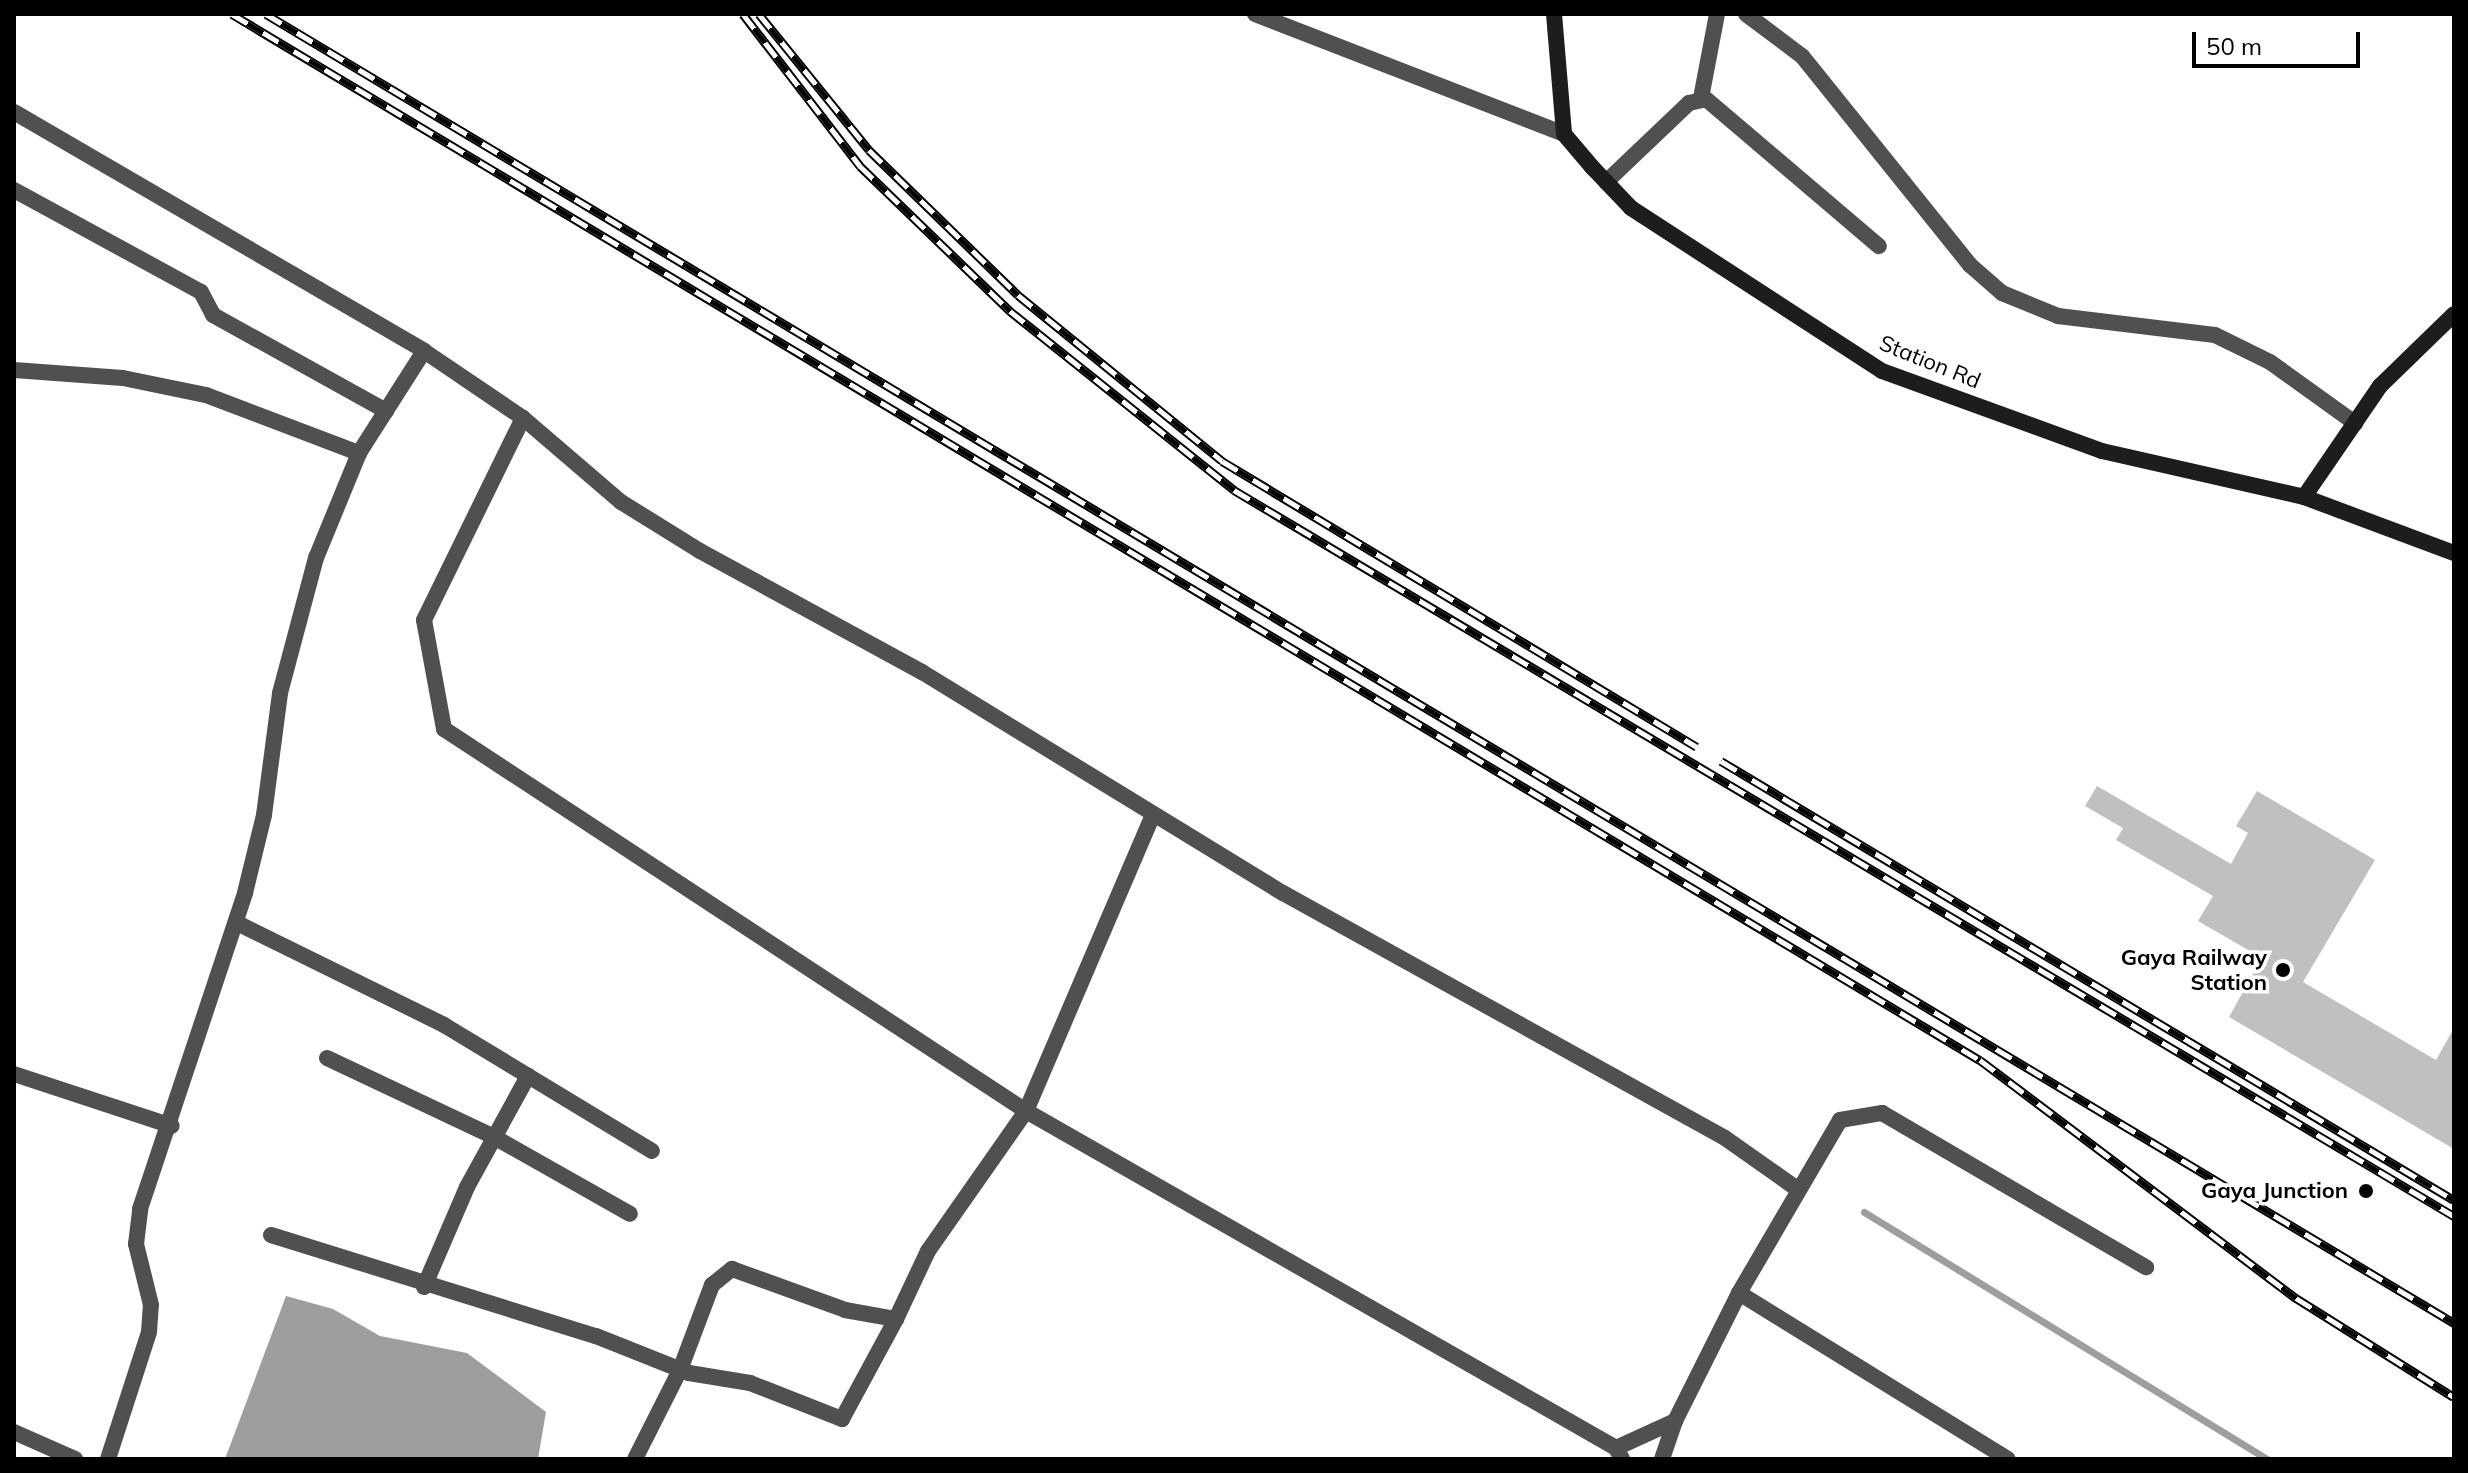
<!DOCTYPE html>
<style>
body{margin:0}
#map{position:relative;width:2468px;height:1473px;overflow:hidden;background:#fff;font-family:Mulish,sans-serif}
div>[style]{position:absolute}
.water>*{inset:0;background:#9e9e9e}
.stream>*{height:7px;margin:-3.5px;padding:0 3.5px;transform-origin:3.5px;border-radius:3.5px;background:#9e9e9e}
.building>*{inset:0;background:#c0c0c0}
.street>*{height:16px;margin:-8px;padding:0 8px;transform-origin:8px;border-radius:8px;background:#505050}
.secondary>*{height:16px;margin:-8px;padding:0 8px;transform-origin:8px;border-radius:8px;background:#1d1d1d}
.rail>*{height:9px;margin-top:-4.5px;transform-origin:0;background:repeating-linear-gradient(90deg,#fff 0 18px,#000 0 36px);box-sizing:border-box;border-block:2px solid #000}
.dots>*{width:22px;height:22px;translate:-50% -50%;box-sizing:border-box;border:4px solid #fff;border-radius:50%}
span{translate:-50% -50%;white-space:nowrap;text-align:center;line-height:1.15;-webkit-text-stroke:7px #fff;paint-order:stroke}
.street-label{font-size:22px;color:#000}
.poi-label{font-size:22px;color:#000;font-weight:700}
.right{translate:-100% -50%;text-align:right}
.frame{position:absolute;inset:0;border:16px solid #000;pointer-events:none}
.scale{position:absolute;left:2192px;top:32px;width:168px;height:36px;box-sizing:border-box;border:4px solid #000;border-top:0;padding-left:10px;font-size:24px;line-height:28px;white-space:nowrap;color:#000;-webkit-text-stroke:6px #fff;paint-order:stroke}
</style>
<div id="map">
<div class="water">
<div style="clip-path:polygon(286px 1296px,333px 1309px,380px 1336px,467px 1353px,546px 1412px,538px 1459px,225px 1459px)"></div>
</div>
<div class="stream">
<div style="left:1864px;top:1212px;width:473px;rotate:31.5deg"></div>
</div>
<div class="building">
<div style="clip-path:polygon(2097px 786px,2231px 864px,2248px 833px,2236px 826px,2257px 791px,2375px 860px,2303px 982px,2436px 1060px,2454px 1028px,2454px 1149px,2229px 1017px,2262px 958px,2198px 921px,2213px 896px,2116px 840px,2123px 828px,2085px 806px)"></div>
</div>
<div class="street">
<div style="left:1255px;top:14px;width:331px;rotate:21.2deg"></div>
<div style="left:1746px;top:14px;width:70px;rotate:36.9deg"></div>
<div style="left:1802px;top:56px;width:268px;rotate:51.2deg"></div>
<div style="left:1970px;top:265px;width:43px;rotate:41.2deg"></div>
<div style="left:2002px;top:293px;width:61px;rotate:22.3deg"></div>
<div style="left:2058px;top:316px;width:158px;rotate:6.9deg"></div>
<div style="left:2215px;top:335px;width:61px;rotate:26.1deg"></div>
<div style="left:2270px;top:362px;width:105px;rotate:35.7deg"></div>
<div style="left:1701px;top:98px;width:86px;rotate:-79.2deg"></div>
<div style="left:14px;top:112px;width:475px;rotate:30.2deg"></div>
<div style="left:1606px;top:182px;width:115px;rotate:-43.6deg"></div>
<div style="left:1689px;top:103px;width:17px;rotate:-13deg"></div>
<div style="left:1706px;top:99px;width:227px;rotate:40.4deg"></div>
<div style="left:14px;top:190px;width:213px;rotate:28.6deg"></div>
<div style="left:201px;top:292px;width:26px;rotate:62deg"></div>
<div style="left:213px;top:315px;width:198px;rotate:29deg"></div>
<div style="left:14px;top:370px;width:109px;rotate:4.2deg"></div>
<div style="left:123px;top:378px;width:85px;rotate:11.6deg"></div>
<div style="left:206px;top:395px;width:164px;rotate:20.8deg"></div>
<div style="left:523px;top:418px;width:225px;rotate:116.1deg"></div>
<div style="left:424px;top:620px;width:111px;rotate:79.6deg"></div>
<div style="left:444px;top:729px;width:696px;rotate:33.28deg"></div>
<div style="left:1026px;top:1111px;width:679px;rotate:29.73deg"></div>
<div style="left:1616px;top:1448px;width:13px;rotate:61deg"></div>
<div style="left:237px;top:923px;width:231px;rotate:26.2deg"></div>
<div style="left:444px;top:1025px;width:243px;rotate:31.2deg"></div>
<div style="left:327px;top:1058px;width:185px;rotate:25.3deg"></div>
<div style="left:494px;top:1137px;width:156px;rotate:29.5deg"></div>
<div style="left:14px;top:1074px;width:166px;rotate:18.2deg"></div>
<div style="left:271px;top:1235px;width:340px;rotate:17.3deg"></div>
<div style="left:596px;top:1336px;width:100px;rotate:21.7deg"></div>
<div style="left:689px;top:1373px;width:62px;rotate:9.3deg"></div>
<div style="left:750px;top:1383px;width:99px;rotate:21.4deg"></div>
<div style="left:842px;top:1419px;width:114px;rotate:-61.6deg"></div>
<div style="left:424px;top:1287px;width:109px;rotate:-66.7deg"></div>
<div style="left:467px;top:1187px;width:127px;rotate:-61.2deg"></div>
<div style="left:1739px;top:1293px;width:316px;rotate:31.7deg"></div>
<div style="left:14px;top:1432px;width:67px;rotate:23.9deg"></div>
<div style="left:1616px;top:1448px;width:65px;rotate:-24.6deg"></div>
<div style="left:1675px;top:1421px;width:143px;rotate:-63.4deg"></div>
<div style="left:1739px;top:1293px;width:200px;rotate:-59.7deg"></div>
<div style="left:1840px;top:1120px;width:43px;rotate:-9.5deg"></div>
<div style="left:1882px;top:1113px;width:306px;rotate:30.3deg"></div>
<div style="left:108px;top:1459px;width:133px;rotate:-72.1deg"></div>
<div style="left:149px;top:1332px;width:27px;rotate:-86deg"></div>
<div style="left:151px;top:1305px;width:63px;rotate:-103.8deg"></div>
<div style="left:136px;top:1244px;width:35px;rotate:-83deg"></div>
<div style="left:140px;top:1209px;width:333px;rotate:-71.6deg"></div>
<div style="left:245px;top:893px;width:80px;rotate:-76.3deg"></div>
<div style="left:264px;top:815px;width:123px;rotate:-82.5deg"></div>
<div style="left:280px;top:693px;width:140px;rotate:-75.1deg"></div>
<div style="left:316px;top:558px;width:113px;rotate:-67.7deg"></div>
<div style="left:359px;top:453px;width:121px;rotate:-57.5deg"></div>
<div style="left:424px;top:351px;width:120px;rotate:34.1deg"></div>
<div style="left:523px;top:418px;width:129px;rotate:40.6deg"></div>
<div style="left:621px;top:502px;width:93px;rotate:31.8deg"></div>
<div style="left:700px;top:551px;width:253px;rotate:28.6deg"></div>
<div style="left:922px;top:672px;width:423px;rotate:31.5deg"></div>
<div style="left:1283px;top:893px;width:505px;rotate:29deg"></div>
<div style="left:1725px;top:1138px;width:87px;rotate:35.2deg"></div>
<div style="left:635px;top:1459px;width:100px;rotate:-63.2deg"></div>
<div style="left:680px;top:1370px;width:91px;rotate:-69.4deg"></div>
<div style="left:712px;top:1285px;width:26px;rotate:-39deg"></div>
<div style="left:732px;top:1269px;width:120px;rotate:19.9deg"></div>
<div style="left:845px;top:1310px;width:52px;rotate:10deg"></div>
<div style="left:896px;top:1319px;width:75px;rotate:-64.8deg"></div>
<div style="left:928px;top:1251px;width:171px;rotate:-55deg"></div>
<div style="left:1026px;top:1111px;width:323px;rotate:-66.8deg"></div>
<div style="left:1662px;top:1459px;width:40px;rotate:-71.1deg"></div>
</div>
<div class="secondary">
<div style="left:1554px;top:14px;width:120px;rotate:85.2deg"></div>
<div style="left:1564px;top:134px;width:43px;rotate:49.7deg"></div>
<div style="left:1592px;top:167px;width:57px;rotate:46.4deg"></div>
<div style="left:1631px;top:208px;width:299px;rotate:33deg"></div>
<div style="left:1882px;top:371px;width:234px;rotate:20deg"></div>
<div style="left:2102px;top:451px;width:207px;rotate:12.8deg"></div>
<div style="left:2304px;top:497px;width:160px;rotate:20.5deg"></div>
<div style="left:2304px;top:497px;width:135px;rotate:-55.6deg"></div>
<div style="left:2380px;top:386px;width:103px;rotate:-44.2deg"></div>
</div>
<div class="rail">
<div style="left:232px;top:14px;width:2037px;rotate:30.9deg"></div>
<div style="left:1980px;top:1060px;width:396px;rotate:37deg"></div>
<div style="left:2296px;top:1298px;width:186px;rotate:32.1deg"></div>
<div style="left:266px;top:14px;width:2550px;rotate:30.89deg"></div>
<div style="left:743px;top:14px;width:192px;rotate:52.4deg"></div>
<div style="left:860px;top:166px;width:209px;rotate:44deg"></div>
<div style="left:1010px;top:311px;width:287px;rotate:38.6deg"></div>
<div style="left:1234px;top:490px;width:1420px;rotate:30.76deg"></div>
<div style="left:759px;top:14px;width:175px;rotate:51deg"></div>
<div style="left:869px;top:150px;width:208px;rotate:44.2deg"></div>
<div style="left:1018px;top:295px;width:263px;rotate:39.1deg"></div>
<div style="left:1222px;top:461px;width:554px;rotate:31.05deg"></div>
<div style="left:1721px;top:761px;width:854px;rotate:30.92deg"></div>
</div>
<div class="dots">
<div style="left:2283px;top:970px;background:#000"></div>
<div style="left:2366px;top:1191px;background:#000"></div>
</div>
<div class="street-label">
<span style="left:1930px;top:362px;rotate:22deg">Station Rd</span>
</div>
<div class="poi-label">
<span class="right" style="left:2267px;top:970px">Gaya Railway<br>Station</span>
<span class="right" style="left:2348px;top:1191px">Gaya Junction</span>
</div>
<div class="frame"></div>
<div class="scale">50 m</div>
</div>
